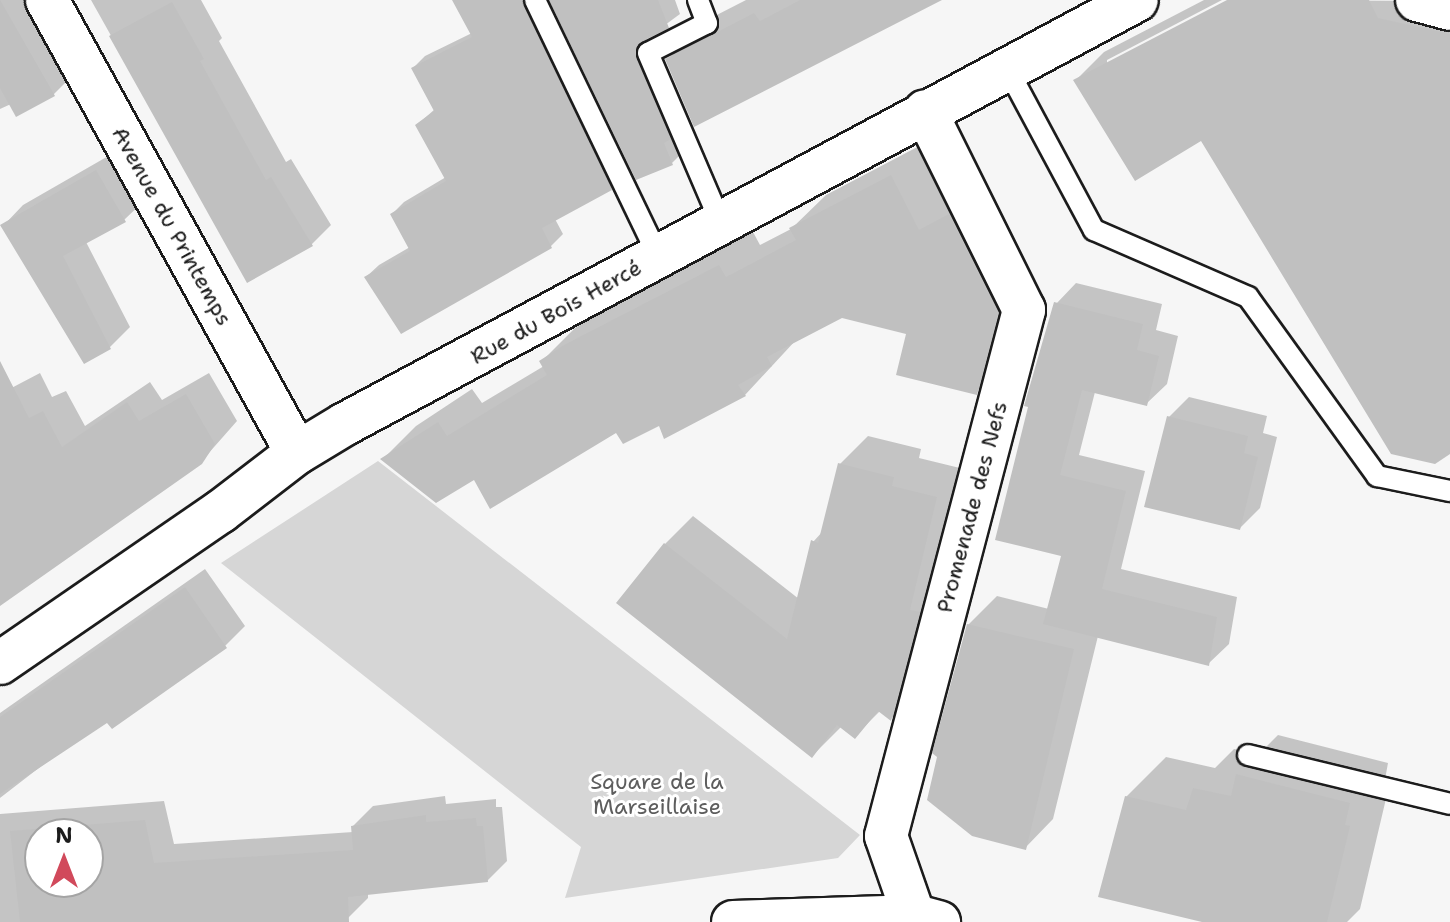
<!DOCTYPE html>
<meta charset="utf-8">
<style>
body{margin:0}
#map{position:relative;width:1450px;height:922px;overflow:hidden;background:#f6f6f6;font-family:"Shantell Sans",sans-serif}
div>[style]{position:absolute}
.green>*{inset:0;background:#d6d6d6}
.shadow>*{inset:0;background:#0003}
.building>*{inset:0;background:#c0c0c0}
.roads{filter:drop-shadow(2px 0 #1c1c1c) drop-shadow(-2px 0 #1c1c1c) drop-shadow(0 2px #1c1c1c) drop-shadow(0 -2px #1c1c1c)}
.service>*{height:20px;margin:-10px;padding:0 10px;transform-origin:10px;border-radius:10px;background:#fff}
.minor>*{height:42px;margin:-21px;padding:0 21px;transform-origin:21px;border-radius:21px;background:#fff}
span{translate:-50% -50%;white-space:nowrap;text-align:center;line-height:1.15;-webkit-text-stroke:6px #fff;paint-order:stroke}
.street-label{font-size:22px;color:#1c1c1c}
.park-label{font-size:22px;color:#5d5d5d}
.north{position:absolute;left:24px;top:818px;width:80px;height:80px;box-sizing:border-box;background:#fff;border:2px solid #a4a4a4;border-radius:50%;rotate:0deg;font-size:22px;font-weight:700;line-height:32px;text-align:center;color:#1c1c1c}
.north::after{content:'';display:block;margin:auto;width:28px;height:36px;background:#d1495b;clip-path:polygon(50% 0,100% 100%,50% 72%,0 100%)}
</style>
<div id="map">
<div class="green">
<div style="clip-path:polygon(378px 461px,860px 835px,838px 858px,565px 898px,581px 847px,221px 563px)"></div>
</div>
<div class="shadow">
<div style="clip-path:polygon(0 0,28px 0,71px 77px,54px 94px,17px 115px,11px 104px,0 109px)"></div>
<div style="clip-path:polygon(91px 0,201px 0,222px 38px,219px 41px,286px 162px,291px 159px,331px 225px,312px 244px,248px 280px)"></div>
<div style="clip-path:polygon(455px 0,538px 0,623px 177px,611px 189px,555px 219px,563px 234px,551px 246px,366px 277px,379px 265px,410px 247px,392px 214px,404px 202px,446px 177px,417px 125px,435px 109px,413px 68px,425px 56px,472px 33px)"></div>
<div style="clip-path:polygon(552px 0,675px 0,680px 14px,646px 39px,682px 125px,684px 151px,672px 163px)"></div>
<div style="clip-path:polygon(746px 0,937px 0,667px 60px,707px 20px)"></div>
<div style="clip-path:polygon(1204px 0,1222px 0,1107px 60px,1107px 64px,1231px 0,1450px 1px,1450px 451px,1202px 138px,1076px 80px,1104px 52px)"></div>
<div style="clip-path:polygon(925px 143px,983px 181px,1010px 359px,976px 392px,909px 332px,842px 315px,796px 340px,745px 395px,660px 423px,617px 430px,475px 477px,383px 459px,416px 426px,472px 389px,482px 403px,544px 366px,541px 362px,575px 328px,600px 312px,753px 232px,760px 245px,791px 229px,826px 195px)"></div>
<div style="clip-path:polygon(117px 151px,145px 200px,124px 220px,86px 242px,130px 327px,110px 347px,84px 362px,3px 226px,23px 205px)"></div>
<div style="clip-path:polygon(1076px 283px,1162px 304px,1156px 330px,1178px 336px,1167px 384px,1146px 404px,1095px 392px,1079px 455px,1145px 471px,1121px 569px,1237px 597px,1229px 644px,1208px 664px,1098px 636px,1053px 819px,1025px 848px,968px 625px,997px 596px,1049px 609px,1063px 554px,997px 538px,1056px 304px)"></div>
<div style="clip-path:polygon(40px 373px,52px 397px,66px 391px,85px 426px,150px 382px,162px 400px,209px 373px,237px 421px,200px 463px,0 603px,0 394px)"></div>
<div style="clip-path:polygon(1189px 397px,1267px 416px,1263px 433px,1277px 437px,1260px 508px,1240px 528px,1169px 417px)"></div>
<div style="clip-path:polygon(868px 436px,921px 449px,919px 458px,964px 469px,919px 691px,891px 719px,881px 710px,855px 736px,842px 726px,812px 756px,618px 603px,665px 544px,693px 516px,799px 599px,813px 542px,823px 531px,840px 464px)"></div>
<div style="clip-path:polygon(205px 569px,245px 626px,225px 646px,53px 757px,0 798px,0 713px)"></div>
<div style="clip-path:polygon(1278px 735px,1388px 763px,1384px 785px,1389px 786px,1360px 909px,1347px 922px,1210px 922px,1126px 797px,1166px 757px,1215px 768px,1234px 749px,1259px 754px)"></div>
<div style="clip-path:polygon(evenodd,445px 796px,446px 804px,496px 799px,496px 807px,502px 807px,507px 861px,487px 881px,368px 893px,368px 898px,348px 918px,311px 922px,0 922px,0 814px,164px 801px,174px 844px,353px 832px,353px 826px,373px 806px,445px 796px,40px 834px,88px 834px,88px 882px,40px 882px,40px 834px)"></div>
</div>
<div class="building">
<div style="clip-path:polygon(0 0,55px 96px,16px 117px,0 88px)"></div>
<div style="clip-path:polygon(452px 0,522px 0,612px 190px,542px 228px,552px 248px,401px 334px,364px 277px,410px 251px,390px 214px,446px 181px,415px 125px,434px 111px,411px 68px,472px 37px)"></div>
<div style="clip-path:polygon(549px 0,658px 0,669px 28px,641px 42px,635px 52px,671px 139px,664px 143px,673px 165px,636px 180px)"></div>
<div style="clip-path:polygon(800px 0,942px 0,694px 127px,665px 59px,754px 13px,760px 21px)"></div>
<div style="clip-path:polygon(1227px 0,1369px 0,1378px 18px,1450px 34px,1450px 454px,1435px 464px,1391px 454px,1201px 141px,1135px 181px,1073px 80px)"></div>
<div style="clip-path:polygon(172px 2px,204px 59px,200px 61px,266px 180px,271px 177px,313px 246px,247px 283px,109px 36px)"></div>
<div style="clip-path:polygon(96px 170px,126px 222px,63px 256px,111px 349px,84px 364px,0 225px)"></div>
<div style="clip-path:polygon(891px 175px,919px 230px,949px 214px,998px 313px,977px 395px,896px 375px,906px 334px,842px 318px,767px 357px,772px 366px,738px 385px,746px 396px,664px 439px,659px 426px,623px 444px,616px 433px,490px 509px,474px 480px,436px 503px,380px 459px,438px 422px,447px 436px,547px 375px,539px 361px,564px 345px,719px 265px,726px 277px,796px 240px,789px 228px)"></div>
<div style="clip-path:polygon(1054px 302px,1143px 324px,1137px 350px,1159px 356px,1147px 406px,1082px 390px,1060px 475px,1126px 491px,1102px 589px,1217px 617px,1209px 666px,1043px 624px,1061px 556px,995px 540px,1028px 407px,1024px 406px)"></div>
<div style="clip-path:polygon(0 361px,29px 418px,43px 411px,62px 447px,127px 402px,139px 421px,186px 394px,215px 444px,202px 464px,0 606px)"></div>
<div style="clip-path:polygon(1167px 416px,1248px 436px,1244px 453px,1258px 457px,1240px 530px,1144px 507px)"></div>
<div style="clip-path:polygon(838px 463px,894px 477px,892px 486px,937px 497px,910px 610px,920px 612px,891px 721px,878px 711px,855px 739px,837px 725px,812px 758px,616px 603px,664px 543px,787px 639px,811px 540px,818px 543px)"></div>
<div style="clip-path:polygon(185px 587px,227px 648px,112px 729px,107px 723px,0 794px,0 717px)"></div>
<div style="clip-path:polygon(967px 624px,1074px 649px,1026px 850px,972px 836px,927px 800px,937px 757px,932px 753px)"></div>
<div style="clip-path:polygon(1236px 774px,1350px 803px,1345px 825px,1350px 826px,1327px 922px,1202px 922px,1098px 897px,1125px 796px,1186px 810px,1193px 788px,1231px 796px)"></div>
<div style="clip-path:polygon(evenodd,426px 815px,426px 822px,476px 818px,477px 826px,483px 826px,488px 882px,348px 897px,349px 922px,20px 922px,10px 831px,145px 820px,154px 863px,353px 850px,351px 826px,426px 815px,40px 834px,88px 834px,88px 882px,40px 882px,40px 834px)"></div>
</div>
<div class="roads">
<div class="service">
<div style="left:535px;top:0;width:284px;rotate:64.3deg"></div>
<div style="left:698px;top:0;width:25px;rotate:69deg"></div>
<div style="left:707px;top:23px;width:66px;rotate:153deg"></div>
<div style="left:648px;top:53px;width:185px;rotate:66.8deg"></div>
<div style="left:1007px;top:68px;width:184px;rotate:61.8deg"></div>
<div style="left:1094px;top:230px;width:168px;rotate:23.5deg"></div>
<div style="left:1248px;top:297px;width:221px;rotate:54.2deg"></div>
<div style="left:1377px;top:476px;width:75px;rotate:11.6deg"></div>
<div style="left:1248px;top:755px;width:208px;rotate:13.6deg"></div>
</div>
<div class="minor">
<div style="left:47px;top:0;width:517px;rotate:61.11deg"></div>
<div style="left:1417px;top:0;width:34px;rotate:15deg"></div>
<div style="left:0;top:663px;width:267px;rotate:-34.5deg"></div>
<div style="left:220px;top:512px;width:97px;rotate:-37.5deg"></div>
<div style="left:297px;top:453px;width:56px;rotate:-31.1deg"></div>
<div style="left:345px;top:424px;width:898px;rotate:-28.16deg"></div>
<div style="left:733px;top:922px;width:183px;rotate:-1.9deg"></div>
<div style="left:916px;top:916px;width:24px;rotate:15deg"></div>
<div style="left:916px;top:922px;width:91px;rotate:-109.2deg"></div>
<div style="left:886px;top:836px;width:544px;rotate:-75.3deg"></div>
<div style="left:1024px;top:310px;width:222px;rotate:-116.4deg"></div>
</div>
</div>
<div class="street-label">
<span style="left:172px;top:226px;rotate:61deg">Avenue du Printemps</span>
<span style="left:556px;top:312px;rotate:-29deg">Rue du Bois Hercé</span>
<span style="left:972px;top:507px;rotate:-75deg">Promenade des Nefs</span>
</div>
<div class="park-label">
<span style="left:657px;top:794px">Square de la<br>Marseillaise</span>
</div>
<div class="north">N</div>
</div>
